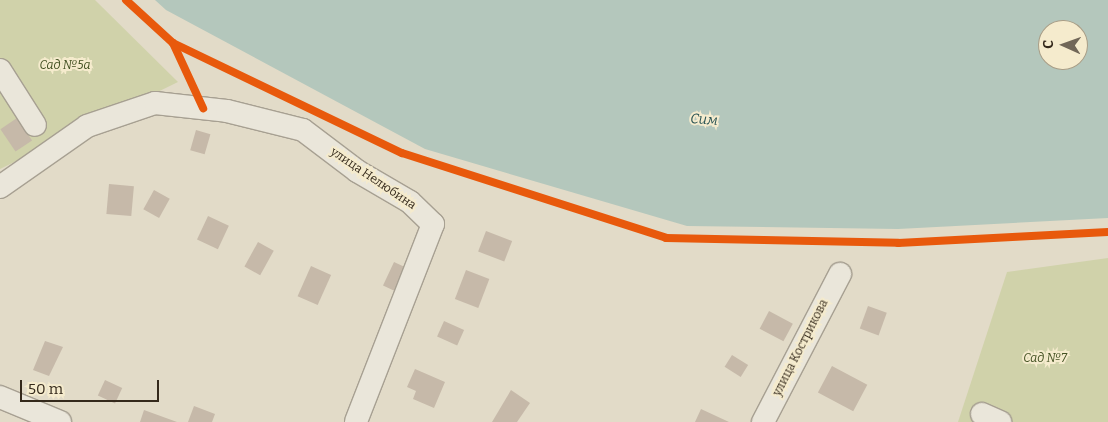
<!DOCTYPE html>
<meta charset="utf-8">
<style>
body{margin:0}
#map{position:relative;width:1108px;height:422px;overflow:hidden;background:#e2dbc8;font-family:Bitter,serif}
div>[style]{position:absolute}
.green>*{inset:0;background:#d0d2aa}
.water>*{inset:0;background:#b4c7bc}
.building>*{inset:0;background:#c6b9a9;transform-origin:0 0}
.roads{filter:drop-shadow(1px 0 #a7a092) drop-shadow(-1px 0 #a7a092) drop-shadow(0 1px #a7a092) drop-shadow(0 -1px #a7a092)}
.minor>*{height:22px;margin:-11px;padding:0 11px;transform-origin:11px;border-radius:11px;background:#eae6da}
.cycleway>*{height:8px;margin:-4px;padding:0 4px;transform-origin:4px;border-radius:4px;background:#e8590c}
span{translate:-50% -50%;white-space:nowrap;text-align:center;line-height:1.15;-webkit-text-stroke:4px #f5ebcd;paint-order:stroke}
.park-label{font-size:12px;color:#435122;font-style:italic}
.street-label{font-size:12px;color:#34291b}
.water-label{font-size:14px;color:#2a5454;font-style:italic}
.north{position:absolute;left:1038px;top:20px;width:50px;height:50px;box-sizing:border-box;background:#f5ebcd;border:1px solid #a89d86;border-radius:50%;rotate:272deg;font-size:14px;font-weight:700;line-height:20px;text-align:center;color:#34291b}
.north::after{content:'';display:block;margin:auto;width:18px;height:22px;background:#716758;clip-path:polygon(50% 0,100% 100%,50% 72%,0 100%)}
.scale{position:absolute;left:20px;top:380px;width:139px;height:22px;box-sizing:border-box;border:2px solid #34291b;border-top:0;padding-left:6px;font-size:15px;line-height:18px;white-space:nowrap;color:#34291b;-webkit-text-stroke:4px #f5ebcd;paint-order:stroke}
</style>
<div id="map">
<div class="green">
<div style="clip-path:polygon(0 0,95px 0,178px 82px,0 169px)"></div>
<div style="clip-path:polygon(1108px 258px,1108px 422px,958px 422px,1007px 272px)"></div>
</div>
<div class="water">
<div style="clip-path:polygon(evenodd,155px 0,1108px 0,1108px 218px,898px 229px,687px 226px,425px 149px,166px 10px,155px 0,1048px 30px,1078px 30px,1078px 60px,1048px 60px,1048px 30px)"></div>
</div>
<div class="building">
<div style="left:17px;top:118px;width:27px;height:20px;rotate:56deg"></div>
<div style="left:196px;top:130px;width:15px;height:21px;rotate:16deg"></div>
<div style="left:109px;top:184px;width:25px;height:30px;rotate:5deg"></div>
<div style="left:154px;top:190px;width:18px;height:22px;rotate:29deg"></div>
<div style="left:208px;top:216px;width:23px;height:26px;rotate:25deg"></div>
<div style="left:486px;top:231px;width:28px;height:22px;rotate:21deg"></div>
<div style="left:258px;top:242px;width:18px;height:28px;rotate:29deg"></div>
<div style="left:394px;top:262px;width:19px;height:26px;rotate:25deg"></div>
<div style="left:311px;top:266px;width:22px;height:33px;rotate:24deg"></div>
<div style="left:466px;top:270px;width:25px;height:31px;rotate:21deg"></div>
<div style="left:868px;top:306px;width:20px;height:24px;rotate:20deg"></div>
<div style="left:769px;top:311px;width:27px;height:20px;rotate:28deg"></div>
<div style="left:444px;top:321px;width:22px;height:17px;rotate:24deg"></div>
<div style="clip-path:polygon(45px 341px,63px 347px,49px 376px,33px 370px)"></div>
<div style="left:732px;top:355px;width:19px;height:14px;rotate:32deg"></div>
<div style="left:832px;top:366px;width:40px;height:30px;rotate:28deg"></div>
<div style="clip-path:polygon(415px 369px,445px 382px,434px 408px,413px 399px,416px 391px,407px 387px)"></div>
<div style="left:105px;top:380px;width:19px;height:17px;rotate:25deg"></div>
<div style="clip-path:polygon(511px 390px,530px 403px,517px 422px,492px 422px)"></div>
<div style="clip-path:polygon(194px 406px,215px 414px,212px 422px,188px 422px)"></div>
<div style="clip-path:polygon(701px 409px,729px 422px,695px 422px)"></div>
<div style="clip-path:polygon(144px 410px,177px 422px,140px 422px)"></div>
</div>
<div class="roads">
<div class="minor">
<div style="left:0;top:70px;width:65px;rotate:57.5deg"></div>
<div style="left:0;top:187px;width:106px;rotate:-35deg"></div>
<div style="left:87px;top:126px;width:72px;rotate:-18.7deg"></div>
<div style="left:155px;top:103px;width:72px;rotate:6.3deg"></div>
<div style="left:227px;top:111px;width:78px;rotate:14deg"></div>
<div style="left:303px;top:130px;width:68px;rotate:37.2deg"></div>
<div style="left:357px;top:171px;width:61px;rotate:30.3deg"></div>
<div style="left:410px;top:202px;width:32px;rotate:44deg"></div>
<div style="left:433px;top:224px;width:212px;rotate:111.3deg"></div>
<div style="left:0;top:397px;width:65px;rotate:22.6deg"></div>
<div style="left:982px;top:414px;width:20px;rotate:24deg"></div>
<div style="left:763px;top:422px;width:167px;rotate:-62.5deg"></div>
</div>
</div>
<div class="cycleway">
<div style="left:126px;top:0;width:64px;rotate:42.5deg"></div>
<div style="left:173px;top:43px;width:254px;rotate:25.7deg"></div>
<div style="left:402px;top:153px;width:277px;rotate:17.8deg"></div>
<div style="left:666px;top:238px;width:232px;rotate:1.2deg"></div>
<div style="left:898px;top:243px;width:210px;rotate:-3deg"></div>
<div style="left:173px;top:43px;width:72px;rotate:65.2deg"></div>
</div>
<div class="park-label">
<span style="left:65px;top:66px">Сад №5а</span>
<span style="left:1045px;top:359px">Сад №7</span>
</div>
<div class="street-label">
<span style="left:373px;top:179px;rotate:34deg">улица Нелюбина</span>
<span style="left:801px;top:348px;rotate:-63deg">улица Кострикова</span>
</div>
<div class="water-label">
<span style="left:704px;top:120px;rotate:4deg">Сим</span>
</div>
<div class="north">С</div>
<div class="scale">50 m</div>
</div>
